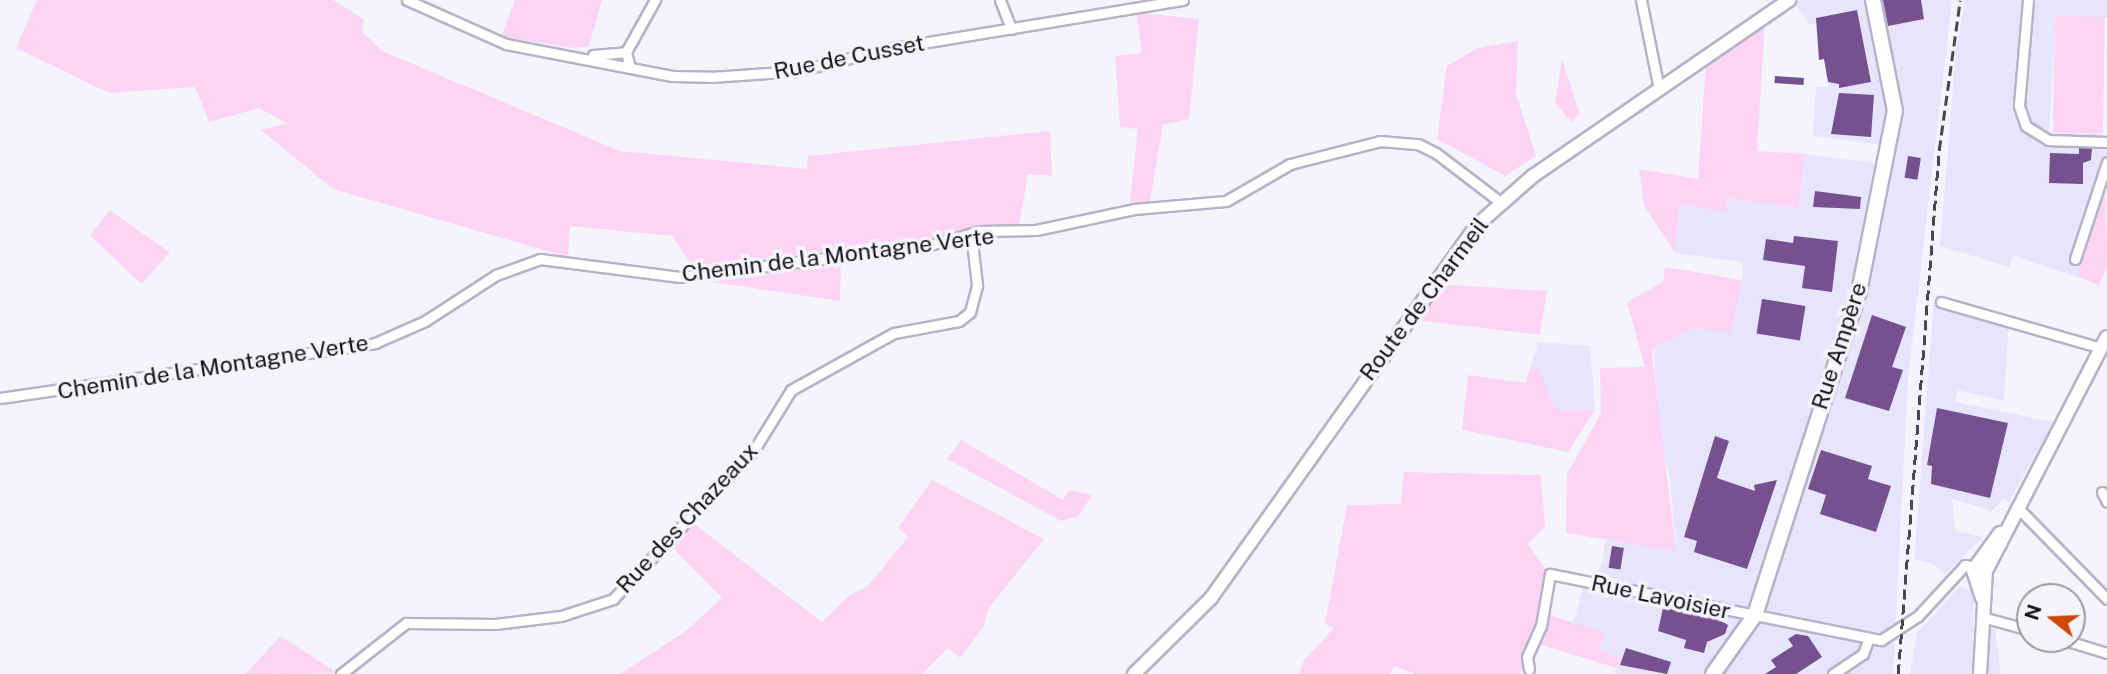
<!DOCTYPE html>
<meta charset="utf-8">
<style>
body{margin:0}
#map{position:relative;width:2107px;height:674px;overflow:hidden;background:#f4f4fc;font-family:"Public Sans",sans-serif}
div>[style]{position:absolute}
.built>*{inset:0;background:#e6e5fc}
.green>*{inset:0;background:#fdd4f4;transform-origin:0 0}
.building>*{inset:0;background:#775090;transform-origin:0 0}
.roads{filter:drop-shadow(2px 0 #b5b3c8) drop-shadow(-2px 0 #b5b3c8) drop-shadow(0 2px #b5b3c8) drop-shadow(0 -2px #b5b3c8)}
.street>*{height:9px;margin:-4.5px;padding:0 4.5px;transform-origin:4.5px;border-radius:4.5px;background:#fff}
.secondary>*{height:12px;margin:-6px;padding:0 6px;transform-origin:6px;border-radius:6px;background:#fff}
.primary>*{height:14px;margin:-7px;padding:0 7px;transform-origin:7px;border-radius:7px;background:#fff}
.rail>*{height:2.5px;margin-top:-1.25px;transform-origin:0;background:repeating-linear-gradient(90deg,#494850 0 10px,transparent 0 15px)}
span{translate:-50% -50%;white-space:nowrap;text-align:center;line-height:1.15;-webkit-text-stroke:7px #f4f4fc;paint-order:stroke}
.street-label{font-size:23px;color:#131219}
.north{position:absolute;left:2016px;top:583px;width:70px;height:70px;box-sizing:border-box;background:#f4f4fc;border:2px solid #9a9aa1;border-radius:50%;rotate:288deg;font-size:19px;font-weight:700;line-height:28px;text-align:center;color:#131219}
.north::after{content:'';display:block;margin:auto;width:24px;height:32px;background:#cd4803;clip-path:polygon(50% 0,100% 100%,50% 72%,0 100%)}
</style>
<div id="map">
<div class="built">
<div style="clip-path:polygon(1800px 0,1952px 0,1908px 378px,1893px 674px,1615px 674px,1619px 657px,1599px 650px,1573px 623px,1584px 585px,1601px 566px,1606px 539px,1676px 551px,1670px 478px,1658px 430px,1654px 347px,1695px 328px,1742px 281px,1743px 262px,1675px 253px,1680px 204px,1724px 212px,1726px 198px,1797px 208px,1805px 154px,1881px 164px,1884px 145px,1813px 136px,1816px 87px,1829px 87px,1817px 24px,1809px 24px,1795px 3px)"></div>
<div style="clip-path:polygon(1965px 0,2107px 0,2107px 17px,2056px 16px,2049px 133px,2096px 134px,2107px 143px,2107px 186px,2077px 277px,2013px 256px,2009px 267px,1940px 246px,1956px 51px)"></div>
<div style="clip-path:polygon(1934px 300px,2009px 320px,2004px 401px,1958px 390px,1955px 402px,2053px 422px,2009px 502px,2003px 499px,1992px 511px,1952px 499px,1955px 531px,1983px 537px,1945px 574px,1934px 564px,1914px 559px)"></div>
<div style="clip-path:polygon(1538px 342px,1590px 346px,1595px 410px,1556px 410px,1539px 370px,1530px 369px)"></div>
<div style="clip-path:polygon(1960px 586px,1974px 592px,1973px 627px,1995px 629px,2001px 674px,1910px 674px,1917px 633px)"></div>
</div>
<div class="green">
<div style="clip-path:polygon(37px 0,333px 0,364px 19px,362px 32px,382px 51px,620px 151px,807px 169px,808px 156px,1050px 131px,1052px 176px,1028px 174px,1019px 226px,971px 227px,927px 241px,841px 252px,840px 301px,692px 279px,694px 269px,672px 236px,570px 226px,568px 257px,333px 189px,261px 130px,287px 123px,259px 108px,209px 122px,195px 87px,109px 93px,16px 48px)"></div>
<div style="clip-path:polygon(515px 0,602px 0,589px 46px,574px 48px,501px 37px)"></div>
<div style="clip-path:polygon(1136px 12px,1199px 19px,1189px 119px,1163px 125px,1150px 202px,1130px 202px,1138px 129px,1120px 127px,1115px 56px,1142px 53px)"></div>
<div style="left:2055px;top:16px;width:50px;height:117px;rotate:1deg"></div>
<div style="clip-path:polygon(1765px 23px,1757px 151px,1805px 154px,1798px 208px,1727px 198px,1725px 212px,1680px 204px,1675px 253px,1644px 206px,1639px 169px,1698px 179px,1706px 64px)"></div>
<div style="clip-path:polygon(1518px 41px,1516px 94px,1536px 156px,1505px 176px,1437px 139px,1447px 66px,1478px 48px)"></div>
<div style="clip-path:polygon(1562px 59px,1580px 114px,1571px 122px,1555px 103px)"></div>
<div style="clip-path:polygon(2105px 185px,2107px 266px,2099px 285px,2077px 277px)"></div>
<div style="clip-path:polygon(110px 210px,170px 253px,141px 284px,90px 235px)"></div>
<div style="clip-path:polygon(1665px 267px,1742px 280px,1731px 333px,1695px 328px,1654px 347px,1652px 355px,1676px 551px,1566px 533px,1567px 474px,1601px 413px,1600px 368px,1645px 367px,1627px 302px,1663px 282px)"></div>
<div style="clip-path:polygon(1438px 284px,1547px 291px,1540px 335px,1414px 320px)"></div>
<div style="clip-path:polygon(1530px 369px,1539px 370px,1556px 410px,1595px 410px,1568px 452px,1462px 430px,1468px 375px,1525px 383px)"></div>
<div style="clip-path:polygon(961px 440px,1063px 500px,1069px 490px,1092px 495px,1078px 517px,1061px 521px,947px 459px)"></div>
<div style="clip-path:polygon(1404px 472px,1541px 475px,1545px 527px,1528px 544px,1545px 569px,1537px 625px,1520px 674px,1415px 674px,1394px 666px,1390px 674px,1300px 674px,1304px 660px,1334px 628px,1325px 624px,1347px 505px,1401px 504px)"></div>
<div style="clip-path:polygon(932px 480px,1044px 539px,988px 609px,984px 626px,960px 658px,948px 648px,922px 674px,620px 674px,687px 630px,722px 598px,670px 545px,693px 523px,822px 622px,850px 595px,868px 586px,908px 537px,898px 528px)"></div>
<div style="clip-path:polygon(1547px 614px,1604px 633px,1599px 650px,1620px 657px,1617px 668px,1538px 644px)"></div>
<div style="clip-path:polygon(281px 636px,337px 673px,245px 674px)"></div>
</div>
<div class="building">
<div style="clip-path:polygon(1883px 0,1921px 0,1924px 19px,1888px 26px)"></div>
<div style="clip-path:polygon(1857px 10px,1871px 82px,1839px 88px,1839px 84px,1828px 82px,1824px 59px,1819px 60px,1816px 18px)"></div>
<div style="left:1775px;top:76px;width:29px;height:7px;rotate:4deg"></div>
<div style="clip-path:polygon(1839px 93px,1874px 95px,1871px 137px,1831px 134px)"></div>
<div style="clip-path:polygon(2079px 148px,2092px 148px,2091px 160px,2083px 163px,2083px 184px,2049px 183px,2050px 153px,2079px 154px)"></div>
<div style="left:1908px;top:156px;width:13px;height:22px;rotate:9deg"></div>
<div style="clip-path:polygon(1815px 191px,1861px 197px,1860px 209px,1813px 207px)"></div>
<div style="clip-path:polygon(1794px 236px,1838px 241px,1832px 292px,1802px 288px,1805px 266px,1763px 260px,1766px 239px,1793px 243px)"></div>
<div style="left:1762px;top:299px;width:44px;height:35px;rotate:9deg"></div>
<div style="clip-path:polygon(1872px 315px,1906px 327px,1892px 367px,1903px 370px,1889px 411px,1845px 398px)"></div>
<div style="clip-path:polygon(1937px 408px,2008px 423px,1990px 498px,1931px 484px,1932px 466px,1927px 465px)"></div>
<div style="clip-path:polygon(1715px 436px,1729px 441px,1717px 478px,1755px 491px,1754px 485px,1777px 480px,1747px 569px,1694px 552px,1697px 541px,1684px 537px)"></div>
<div style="clip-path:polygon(1821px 450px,1872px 466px,1868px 479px,1891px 486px,1876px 532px,1820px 514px,1826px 495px,1808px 489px)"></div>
<div style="left:1612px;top:546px;width:12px;height:22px;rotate:9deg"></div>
<div style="clip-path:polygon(1663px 608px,1713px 616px,1728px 625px,1725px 634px,1707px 642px,1704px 653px,1684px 648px,1686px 640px,1658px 631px)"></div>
<div style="clip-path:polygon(1796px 634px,1808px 636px,1822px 657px,1796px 674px,1765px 674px,1776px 667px,1771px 660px,1793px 646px,1788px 639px)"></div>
<div style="clip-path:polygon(1626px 648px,1671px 662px,1667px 674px,1620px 665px)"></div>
</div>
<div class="roads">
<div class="street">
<div style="left:407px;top:0;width:108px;rotate:24deg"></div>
<div style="left:506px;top:44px;width:169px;rotate:10.9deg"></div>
<div style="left:672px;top:76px;width:39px;rotate:1deg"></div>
<div style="left:711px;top:77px;width:86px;rotate:-4deg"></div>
<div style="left:797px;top:71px;width:98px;rotate:-13.6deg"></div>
<div style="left:892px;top:48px;width:295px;rotate:-9.4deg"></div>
<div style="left:1000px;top:0;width:31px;rotate:69deg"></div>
<div style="left:1641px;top:0;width:91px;rotate:78.6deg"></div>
<div style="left:2028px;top:0;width:106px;rotate:94.9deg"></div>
<div style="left:2019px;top:106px;width:21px;rotate:71deg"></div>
<div style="left:2026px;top:126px;width:26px;rotate:32deg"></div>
<div style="left:2048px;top:140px;width:59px;rotate:1.9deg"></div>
<div style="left:593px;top:55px;width:33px;rotate:-5deg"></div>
<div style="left:630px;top:68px;width:16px;rotate:-104deg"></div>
<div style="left:626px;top:52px;width:60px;rotate:-60.9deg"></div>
<div style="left:2075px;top:259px;width:102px;rotate:-71.7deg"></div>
<div style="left:1941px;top:302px;width:166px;rotate:16deg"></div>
<div style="left:0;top:398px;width:379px;rotate:-8.3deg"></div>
<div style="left:375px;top:343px;width:55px;rotate:-23.7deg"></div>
<div style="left:425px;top:321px;width:85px;rotate:-32.9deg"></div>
<div style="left:496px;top:275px;width:47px;rotate:-20deg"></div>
<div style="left:540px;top:259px;width:141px;rotate:7.3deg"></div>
<div style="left:680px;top:277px;width:252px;rotate:-7.3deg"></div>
<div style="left:930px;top:245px;width:52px;rotate:-15.6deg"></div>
<div style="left:980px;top:231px;width:56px;rotate:-1deg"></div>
<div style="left:1036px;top:230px;width:100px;rotate:-12.1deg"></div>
<div style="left:1134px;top:209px;width:92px;rotate:-5deg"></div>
<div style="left:1226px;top:201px;width:74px;rotate:-30deg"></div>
<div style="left:1290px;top:164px;width:93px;rotate:-14.3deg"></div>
<div style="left:1380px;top:141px;width:38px;rotate:5deg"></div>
<div style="left:1418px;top:144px;width:20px;rotate:27deg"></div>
<div style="left:1436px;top:153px;width:81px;rotate:37.4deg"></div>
<div style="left:2102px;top:492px;width:11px;rotate:63deg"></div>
<div style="left:2019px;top:509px;width:126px;rotate:45.6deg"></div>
<div style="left:1982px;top:617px;width:50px;rotate:15.2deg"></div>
<div style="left:2061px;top:639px;width:48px;rotate:16.9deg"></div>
<div style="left:1529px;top:669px;width:12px;rotate:-99deg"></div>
<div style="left:1527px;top:657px;width:34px;rotate:-66deg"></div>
<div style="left:1541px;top:626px;width:53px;rotate:-80.2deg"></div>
<div style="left:1550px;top:574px;width:338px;rotate:11.3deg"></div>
<div style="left:1881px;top:640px;width:44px;rotate:-33deg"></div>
<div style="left:1918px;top:616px;width:69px;rotate:-47.3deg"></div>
<div style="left:1965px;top:565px;width:10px;rotate:11deg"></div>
<div style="left:341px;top:674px;width:83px;rotate:-38.1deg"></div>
<div style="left:406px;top:623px;width:89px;rotate:0.6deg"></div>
<div style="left:495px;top:624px;width:66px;rotate:-6.9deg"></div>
<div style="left:561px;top:616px;width:55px;rotate:-18.1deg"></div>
<div style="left:613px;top:599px;width:205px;rotate:-46.6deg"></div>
<div style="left:754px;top:450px;width:70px;rotate:-58.3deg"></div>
<div style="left:791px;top:390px;width:118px;rotate:-29deg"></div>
<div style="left:894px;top:333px;width:66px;rotate:-10.5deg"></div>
<div style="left:959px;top:321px;width:14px;rotate:-39deg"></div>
<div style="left:970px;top:312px;width:28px;rotate:-75deg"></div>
<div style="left:977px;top:285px;width:52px;rotate:-96.6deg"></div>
<div style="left:1833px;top:674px;width:36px;rotate:-34deg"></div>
<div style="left:1863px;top:654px;width:15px;rotate:-70deg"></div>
</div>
<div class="secondary">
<div style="left:1982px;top:598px;width:29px;rotate:-108deg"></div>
<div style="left:1973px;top:570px;width:46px;rotate:-53.9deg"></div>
<div style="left:1134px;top:674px;width:108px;rotate:-44.6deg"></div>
<div style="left:1211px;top:598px;width:457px;rotate:-54.5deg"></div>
<div style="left:1476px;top:226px;width:76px;rotate:-41.3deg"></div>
<div style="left:1533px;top:176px;width:311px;rotate:-34.5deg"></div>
<div style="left:1980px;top:674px;width:103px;rotate:-86.7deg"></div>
<div style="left:1986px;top:571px;width:263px;rotate:-62.7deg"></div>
</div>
<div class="primary">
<div style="left:1713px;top:674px;width:72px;rotate:-54.6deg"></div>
<div style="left:1755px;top:615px;width:339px;rotate:-72.2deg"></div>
<div style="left:1859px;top:292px;width:185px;rotate:-78.8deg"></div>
<div style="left:1895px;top:111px;width:113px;rotate:-101.2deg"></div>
</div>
</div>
<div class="rail">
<div style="left:1898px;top:674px;width:526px;rotate:-85.53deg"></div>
<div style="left:1939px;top:150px;width:151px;rotate:-82deg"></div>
</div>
<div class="street-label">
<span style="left:849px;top:57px;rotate:-11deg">Rue de Cusset</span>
<span style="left:838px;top:255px;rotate:-7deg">Chemin de la Montagne Verte</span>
<span style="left:1424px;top:299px;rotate:-53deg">Route de Charmeil</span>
<span style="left:1839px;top:346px;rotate:-72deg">Rue Ampère</span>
<span style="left:213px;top:367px;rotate:-9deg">Chemin de la Montagne Verte</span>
<span style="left:687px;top:518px;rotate:-47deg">Rue des Chazeaux</span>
<span style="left:1661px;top:597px;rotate:12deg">Rue Lavoisier</span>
</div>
<div class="north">N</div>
</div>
